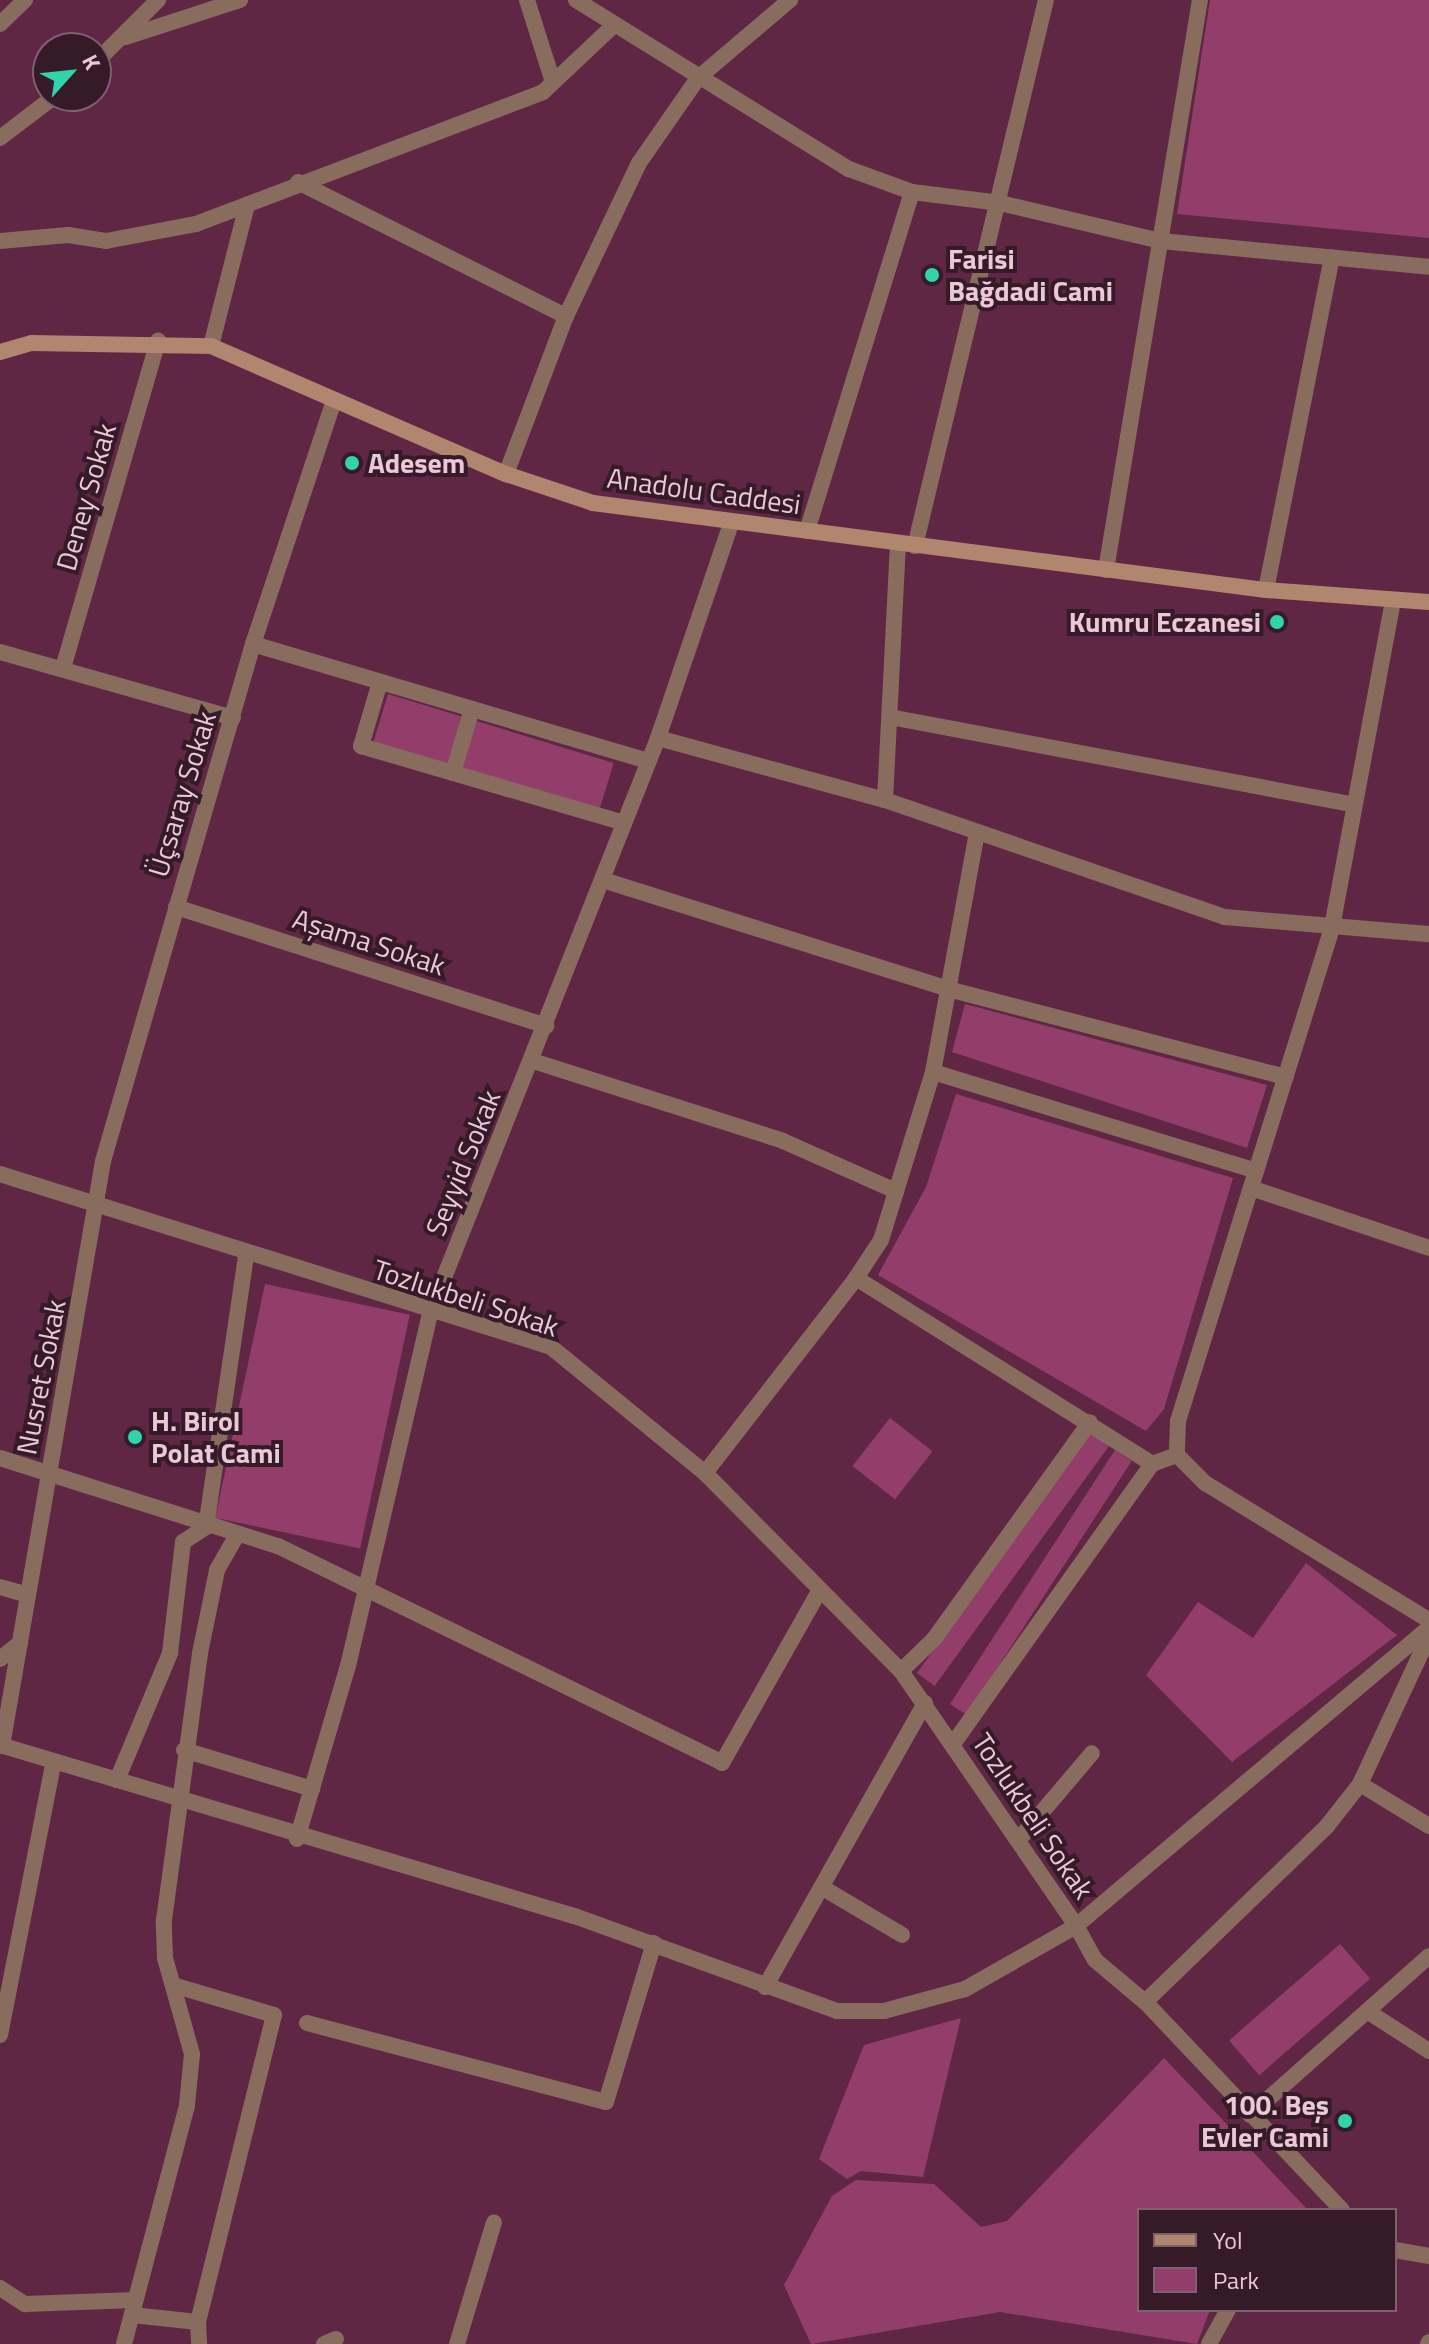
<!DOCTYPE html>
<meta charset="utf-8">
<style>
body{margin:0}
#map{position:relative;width:1429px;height:2344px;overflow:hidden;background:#5f2744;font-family:"Titillium Web",sans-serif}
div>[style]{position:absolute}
.green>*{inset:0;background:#933e6a;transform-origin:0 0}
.street>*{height:16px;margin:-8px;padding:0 8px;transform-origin:8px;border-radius:8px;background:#886d5e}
.secondary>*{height:16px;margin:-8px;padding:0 8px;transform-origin:8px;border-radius:8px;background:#b0866f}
.dots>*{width:22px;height:22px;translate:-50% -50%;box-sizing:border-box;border:4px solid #351b28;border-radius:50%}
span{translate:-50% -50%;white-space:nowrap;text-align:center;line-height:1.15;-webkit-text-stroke:8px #351b28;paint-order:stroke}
.poi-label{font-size:28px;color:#ebc8d7;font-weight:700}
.left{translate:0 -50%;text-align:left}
.right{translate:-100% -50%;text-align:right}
.street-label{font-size:28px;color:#ebc8d7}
.legend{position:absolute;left:1137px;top:2208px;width:260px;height:104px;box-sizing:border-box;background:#351b28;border:2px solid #7e606e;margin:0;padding:10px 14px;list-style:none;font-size:24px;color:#ebc8d7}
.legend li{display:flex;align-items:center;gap:16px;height:40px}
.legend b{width:40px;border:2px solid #7e606e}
.north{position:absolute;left:32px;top:32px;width:80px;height:80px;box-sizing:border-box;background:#351b28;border:2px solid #7e606e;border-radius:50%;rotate:63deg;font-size:22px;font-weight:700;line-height:32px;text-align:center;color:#ebc8d7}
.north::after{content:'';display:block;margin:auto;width:28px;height:36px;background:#30d4aa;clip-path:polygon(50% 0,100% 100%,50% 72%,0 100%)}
</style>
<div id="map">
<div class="green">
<div style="clip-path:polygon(1210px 0,1429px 0,1429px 238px,1177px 214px)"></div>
<div style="left:388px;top:694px;width:236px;height:51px;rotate:17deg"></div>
<div style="clip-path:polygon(965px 1004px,1267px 1085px,1247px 1148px,952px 1052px)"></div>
<div style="clip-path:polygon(956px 1094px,1233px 1178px,1164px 1409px,1146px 1431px,878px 1275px,926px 1187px)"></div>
<div style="left:265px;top:1284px;width:148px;height:239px;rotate:12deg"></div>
<div style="left:890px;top:1418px;width:54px;height:61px;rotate:38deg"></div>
<div style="left:1092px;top:1432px;width:22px;height:298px;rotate:36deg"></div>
<div style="left:1115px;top:1450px;width:20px;height:303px;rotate:33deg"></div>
<div style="clip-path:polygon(1306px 1563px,1397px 1635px,1232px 1762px,1146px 1675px,1198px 1602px,1253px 1638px)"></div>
<div style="left:1340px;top:1944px;width:46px;height:147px;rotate:49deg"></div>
<div style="clip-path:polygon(961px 2018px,923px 2177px,861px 2171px,847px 2179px,819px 2159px,864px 2045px)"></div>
<div style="clip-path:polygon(1164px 2058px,1308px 2210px,1139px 2210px,1139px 2310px,1210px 2310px,1197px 2344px,1000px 2312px,811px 2344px,784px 2285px,832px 2196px,856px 2180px,934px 2184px,981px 2227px,1007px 2221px)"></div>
</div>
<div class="street">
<div style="left:527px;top:0;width:86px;rotate:72.4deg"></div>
<div style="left:576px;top:0;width:321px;rotate:31.8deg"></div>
<div style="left:849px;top:169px;width:67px;rotate:20.1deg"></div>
<div style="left:912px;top:192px;width:89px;rotate:7.1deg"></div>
<div style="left:1000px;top:203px;width:165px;rotate:13.3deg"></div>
<div style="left:1161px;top:241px;width:269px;rotate:5.5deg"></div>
<div style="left:0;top:24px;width:35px;rotate:-44deg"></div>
<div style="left:126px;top:37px;width:120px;rotate:-18deg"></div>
<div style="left:96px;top:62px;width:88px;rotate:-45deg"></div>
<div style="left:0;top:138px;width:69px;rotate:-37.4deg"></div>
<div style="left:298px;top:182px;width:300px;rotate:26.6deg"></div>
<div style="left:0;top:241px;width:68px;rotate:-5deg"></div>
<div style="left:68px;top:235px;width:38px;rotate:9deg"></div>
<div style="left:106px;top:241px;width:92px;rotate:-10.7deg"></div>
<div style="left:196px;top:224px;width:371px;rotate:-20.8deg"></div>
<div style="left:543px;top:92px;width:93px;rotate:-43.3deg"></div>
<div style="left:211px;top:346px;width:146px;rotate:-75.7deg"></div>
<div style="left:506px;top:474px;width:169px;rotate:-69.2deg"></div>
<div style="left:566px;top:316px;width:170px;rotate:-64.5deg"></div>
<div style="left:639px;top:163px;width:103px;rotate:-55.2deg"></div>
<div style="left:698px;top:78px;width:121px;rotate:-40.3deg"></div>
<div style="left:807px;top:531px;width:355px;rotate:-72.8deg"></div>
<div style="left:915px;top:546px;width:561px;rotate:-76.51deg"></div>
<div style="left:1106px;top:570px;width:578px;rotate:-80.64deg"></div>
<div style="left:1266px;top:590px;width:339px;rotate:-78.8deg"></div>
<div style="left:1393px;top:601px;width:333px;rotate:100.6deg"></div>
<div style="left:1332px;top:928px;width:516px;rotate:107.35deg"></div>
<div style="left:1178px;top:1421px;width:34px;rotate:92deg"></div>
<div style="left:1177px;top:1455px;width:40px;rotate:45deg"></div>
<div style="left:1205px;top:1483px;width:263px;rotate:31.5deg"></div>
<div style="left:253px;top:644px;width:411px;rotate:16.5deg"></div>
<div style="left:0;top:652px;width:242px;rotate:15.8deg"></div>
<div style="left:63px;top:668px;width:341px;rotate:-73.8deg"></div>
<div style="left:380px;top:682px;width:67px;rotate:106.5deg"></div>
<div style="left:361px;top:746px;width:274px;rotate:16.3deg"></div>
<div style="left:890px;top:717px;width:470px;rotate:10.7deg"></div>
<div style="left:658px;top:738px;width:235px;rotate:15.3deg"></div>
<div style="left:885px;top:800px;width:360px;rotate:19deg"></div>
<div style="left:1225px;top:917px;width:205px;rotate:4.8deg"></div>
<div style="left:453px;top:773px;width:67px;rotate:-73.5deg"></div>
<div style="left:885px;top:800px;width:257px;rotate:-87.1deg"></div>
<div style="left:603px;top:880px;width:362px;rotate:17.5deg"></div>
<div style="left:948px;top:989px;width:349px;rotate:14.6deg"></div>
<div style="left:176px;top:907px;width:389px;rotate:17.8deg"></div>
<div style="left:533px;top:1061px;width:262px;rotate:17.7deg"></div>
<div style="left:783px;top:1141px;width:124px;rotate:23.9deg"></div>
<div style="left:933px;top:1072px;width:338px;rotate:17deg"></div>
<div style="left:0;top:1174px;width:578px;rotate:17.43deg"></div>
<div style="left:551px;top:1347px;width:199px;rotate:39.3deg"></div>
<div style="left:705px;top:1473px;width:279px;rotate:45.3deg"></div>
<div style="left:901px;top:1671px;width:309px;rotate:55.5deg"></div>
<div style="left:1076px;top:1926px;width:128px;rotate:150.4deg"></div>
<div style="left:965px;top:1989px;width:84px;rotate:164.8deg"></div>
<div style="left:884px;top:2011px;width:47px;rotate:180deg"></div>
<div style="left:837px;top:2011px;width:280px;rotate:-160.1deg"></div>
<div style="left:574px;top:1916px;width:599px;rotate:-163.41deg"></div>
<div style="left:1251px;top:1188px;width:188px;rotate:18.6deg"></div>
<div style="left:856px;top:1278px;width:45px;rotate:-56.7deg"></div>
<div style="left:881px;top:1240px;width:176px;rotate:-72.8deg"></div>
<div style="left:933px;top:1072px;width:243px;rotate:-79.6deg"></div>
<div style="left:0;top:1458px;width:292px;rotate:17.6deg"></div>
<div style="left:278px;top:1546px;width:494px;rotate:26deg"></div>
<div style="left:722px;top:1763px;width:199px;rotate:-60.5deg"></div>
<div style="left:705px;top:1473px;width:247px;rotate:-52.2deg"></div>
<div style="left:856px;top:1278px;width:350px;rotate:32.1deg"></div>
<div style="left:1152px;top:1464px;width:27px;rotate:-20deg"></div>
<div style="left:0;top:1587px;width:29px;rotate:16deg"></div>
<div style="left:1429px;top:1636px;width:163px;rotate:115deg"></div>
<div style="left:1360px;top:1784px;width:81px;rotate:31.3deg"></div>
<div style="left:0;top:1659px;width:26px;rotate:-39deg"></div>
<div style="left:901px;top:1671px;width:46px;rotate:-44.1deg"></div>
<div style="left:934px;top:1639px;width:267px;rotate:-54.3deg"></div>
<div style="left:953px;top:1744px;width:344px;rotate:-54.6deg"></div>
<div style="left:2px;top:1746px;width:594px;rotate:-80.2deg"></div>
<div style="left:103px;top:1161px;width:538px;rotate:-73.82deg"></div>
<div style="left:253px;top:644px;width:257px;rotate:-71.6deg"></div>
<div style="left:184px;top:1750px;width:134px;rotate:16.9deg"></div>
<div style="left:117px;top:1780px;width:138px;rotate:-67.3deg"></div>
<div style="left:170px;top:1653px;width:112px;rotate:-83.3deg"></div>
<div style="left:183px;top:1542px;width:27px;rotate:-33deg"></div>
<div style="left:206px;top:1527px;width:274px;rotate:-81.6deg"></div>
<div style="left:1020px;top:1838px;width:111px;rotate:-49.7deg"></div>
<div style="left:297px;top:1839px;width:180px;rotate:-73.6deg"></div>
<div style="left:348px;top:1666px;width:362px;rotate:-76.9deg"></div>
<div style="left:430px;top:1313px;width:619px;rotate:-68.37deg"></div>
<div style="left:658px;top:738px;width:226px;rotate:-71.2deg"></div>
<div style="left:823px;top:1888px;width:92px;rotate:30.7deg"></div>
<div style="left:765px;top:1987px;width:326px;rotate:-60.6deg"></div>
<div style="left:1145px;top:2002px;width:253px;rotate:-44deg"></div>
<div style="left:1327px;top:1826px;width:53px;rotate:-51.8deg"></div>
<div style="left:1367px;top:2011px;width:74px;rotate:32.8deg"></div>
<div style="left:307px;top:2023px;width:309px;rotate:14.8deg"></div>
<div style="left:606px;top:2102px;width:166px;rotate:-73.2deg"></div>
<div style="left:0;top:2035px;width:279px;rotate:-78.9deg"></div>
<div style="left:1250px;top:2115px;width:239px;rotate:-41.6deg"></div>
<div style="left:1342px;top:2210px;width:286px;rotate:-133.4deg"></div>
<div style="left:1145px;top:2002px;width:65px;rotate:-140deg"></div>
<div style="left:1095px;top:1960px;width:39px;rotate:-119deg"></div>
<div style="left:1076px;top:1926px;width:462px;rotate:-40.2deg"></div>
<div style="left:1395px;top:2250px;width:35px;rotate:10deg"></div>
<div style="left:0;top:2288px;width:30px;rotate:33deg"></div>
<div style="left:25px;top:2304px;width:110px;rotate:-2.1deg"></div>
<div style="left:132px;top:2315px;width:66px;rotate:6.1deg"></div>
<div style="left:198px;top:2322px;width:316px;rotate:-76.1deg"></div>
<div style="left:274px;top:2015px;width:105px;rotate:-163.5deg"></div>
<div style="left:198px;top:2322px;width:22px;rotate:87deg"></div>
<div style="left:124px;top:2344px;width:247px;rotate:-75.2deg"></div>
<div style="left:187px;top:2105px;width:51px;rotate:-84.4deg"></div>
<div style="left:192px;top:2054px;width:100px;rotate:-105.7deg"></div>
<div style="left:165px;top:1958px;width:38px;rotate:-92deg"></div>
<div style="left:164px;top:1920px;width:269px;rotate:-82.3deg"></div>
<div style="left:200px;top:1653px;width:85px;rotate:-78.4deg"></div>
<div style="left:217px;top:1570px;width:40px;rotate:-60.3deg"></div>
<div style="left:324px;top:2344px;width:13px;rotate:-23deg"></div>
<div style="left:457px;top:2344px;width:127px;rotate:-73.1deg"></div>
<div style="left:1209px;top:2344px;width:39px;rotate:-61deg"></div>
<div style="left:1428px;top:2344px;width:2px;rotate:-63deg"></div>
</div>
<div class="secondary">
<div style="left:0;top:352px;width:33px;rotate:-16deg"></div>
<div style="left:32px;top:343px;width:179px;rotate:1deg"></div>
<div style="left:211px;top:346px;width:322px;rotate:23.5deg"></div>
<div style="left:506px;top:474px;width:92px;rotate:18.4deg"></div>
<div style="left:593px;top:503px;width:679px;rotate:7.37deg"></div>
<div style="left:1266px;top:590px;width:163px;rotate:4.2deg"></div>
</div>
<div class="dots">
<div style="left:932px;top:275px;background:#30d4aa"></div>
<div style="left:352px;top:463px;background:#30d4aa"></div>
<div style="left:1277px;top:622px;background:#30d4aa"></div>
<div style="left:135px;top:1437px;background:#30d4aa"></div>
<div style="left:1345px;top:2121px;background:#30d4aa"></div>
</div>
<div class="poi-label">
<span class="left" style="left:948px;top:275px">Farisi<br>Bağdadi Cami</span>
<span class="left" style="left:368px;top:463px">Adesem</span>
<span class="right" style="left:1261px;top:622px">Kumru Eczanesi</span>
<span class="left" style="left:151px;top:1437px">H. Birol<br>Polat Cami</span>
<span class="right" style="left:1329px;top:2121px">100. Beş<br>Evler Cami</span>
</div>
<div class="street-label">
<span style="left:704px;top:491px;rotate:8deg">Anadolu Caddesi</span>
<span style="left:86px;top:497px;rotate:-74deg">Deney Sokak</span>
<span style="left:182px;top:794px;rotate:-73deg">Üçsaray Sokak</span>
<span style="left:369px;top:942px;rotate:18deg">Aşama Sokak</span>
<span style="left:463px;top:1163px;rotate:-68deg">Seyyid Sokak</span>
<span style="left:466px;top:1298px;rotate:18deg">Tozlukbeli Sokak</span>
<span style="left:41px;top:1377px;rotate:-79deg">Nusret Sokak</span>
<span style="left:1033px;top:1816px;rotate:56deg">Tozlukbeli Sokak</span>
</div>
<ul class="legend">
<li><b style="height:10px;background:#b0866f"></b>Yol</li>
<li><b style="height:22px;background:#933e6a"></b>Park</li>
</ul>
<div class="north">K</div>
</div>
